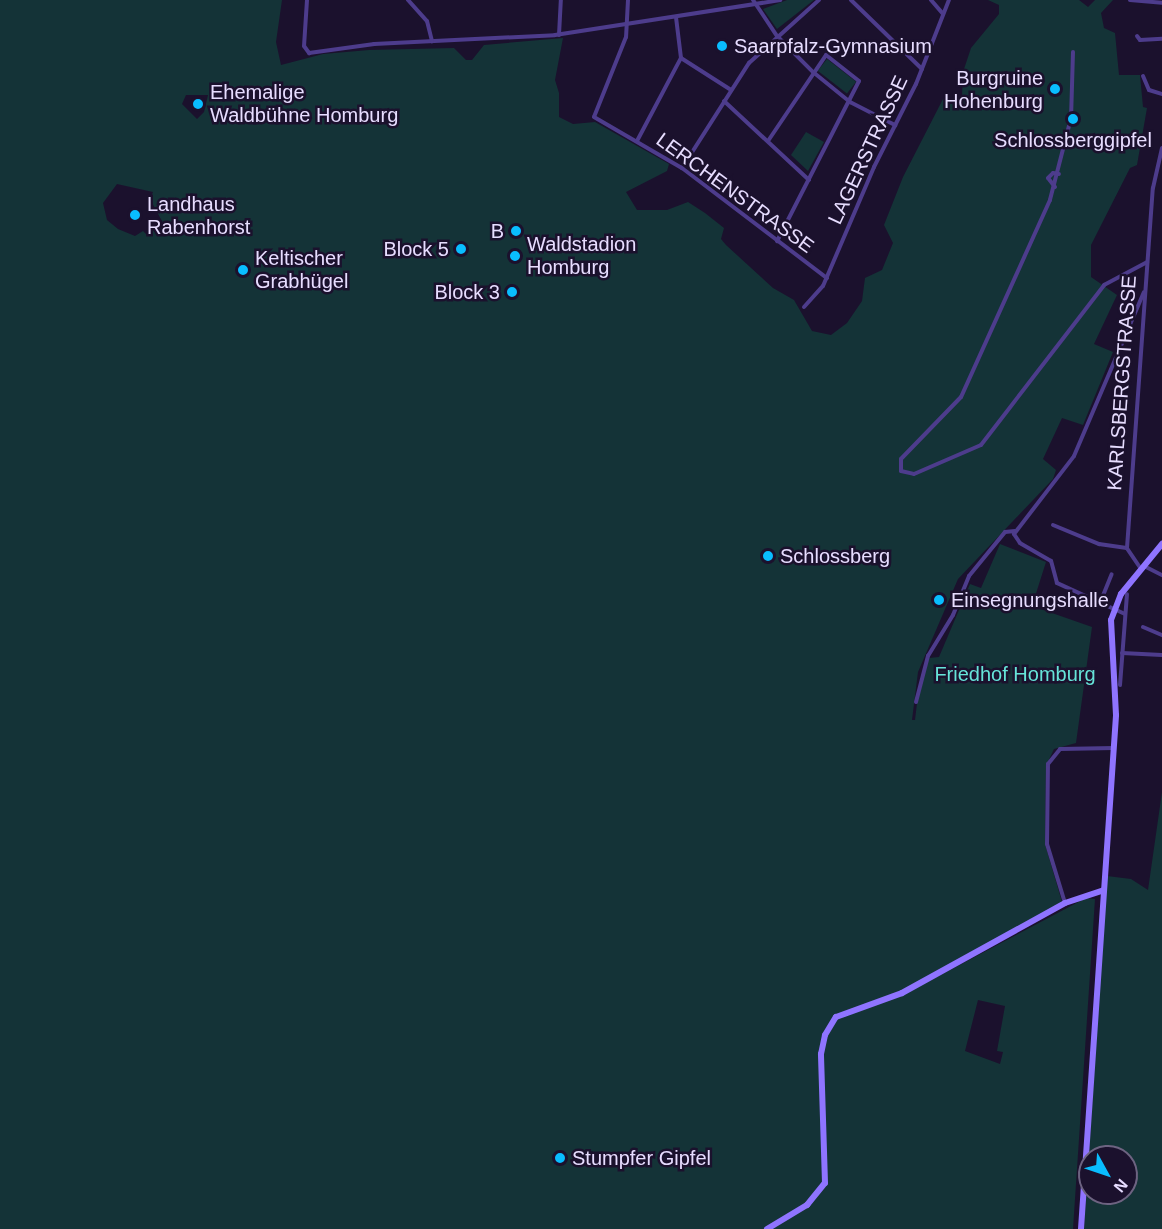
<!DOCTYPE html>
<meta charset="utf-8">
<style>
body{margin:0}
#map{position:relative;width:1162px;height:1229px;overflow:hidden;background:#1b112d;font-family:Arial,sans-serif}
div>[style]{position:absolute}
.green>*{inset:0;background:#143337;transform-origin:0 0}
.street>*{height:4px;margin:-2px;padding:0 2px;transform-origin:2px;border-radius:2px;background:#4d3c8c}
.secondary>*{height:6px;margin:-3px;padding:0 3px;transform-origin:3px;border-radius:3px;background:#8f74ff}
.dots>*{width:16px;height:16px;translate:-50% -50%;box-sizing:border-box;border:3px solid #1b112d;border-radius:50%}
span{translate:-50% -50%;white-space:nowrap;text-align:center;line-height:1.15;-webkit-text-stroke:5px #1b112d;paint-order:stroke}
.poi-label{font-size:20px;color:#e7ddff}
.left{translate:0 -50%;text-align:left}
.right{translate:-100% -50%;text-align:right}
.street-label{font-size:20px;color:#e7ddff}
.park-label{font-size:20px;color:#66e3d8}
.north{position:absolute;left:1078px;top:1145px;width:60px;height:60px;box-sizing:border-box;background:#1b112d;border:2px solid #6d6381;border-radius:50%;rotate:130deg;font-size:16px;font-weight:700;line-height:24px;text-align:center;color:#e7ddff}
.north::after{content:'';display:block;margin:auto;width:21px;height:27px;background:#09bdff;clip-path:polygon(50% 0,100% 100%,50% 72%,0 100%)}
</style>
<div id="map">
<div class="green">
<div style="clip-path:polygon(evenodd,0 0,282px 0,276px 42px,281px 65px,323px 54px,369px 50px,454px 48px,466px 60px,472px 60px,484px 45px,563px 38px,555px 80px,559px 93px,559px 117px,573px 124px,595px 122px,669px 164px,667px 171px,626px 192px,637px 210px,667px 210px,688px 202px,705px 213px,724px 228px,721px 239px,726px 245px,773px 288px,794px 300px,812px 331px,831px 335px,847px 323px,862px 301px,865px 278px,882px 270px,893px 243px,884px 225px,903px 177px,943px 99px,955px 103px,962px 96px,963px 72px,971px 48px,999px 14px,999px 5px,988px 0,1079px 0,1088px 7px,1095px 0,1113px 0,1101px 13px,1104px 28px,1115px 33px,1119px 75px,1140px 75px,1143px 107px,1147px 108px,1137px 165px,1130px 168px,1091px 245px,1091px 277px,1117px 295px,1094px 344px,1113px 352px,1083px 425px,1062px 418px,1043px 459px,1056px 470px,1053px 479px,958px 579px,918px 672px,912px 720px,915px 720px,918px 695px,929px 658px,939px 657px,970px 584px,981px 588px,1000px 544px,1046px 562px,1032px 606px,1092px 627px,1076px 743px,1054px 749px,1046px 766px,1045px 844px,1062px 902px,934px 974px,937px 977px,1086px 898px,1095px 899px,1073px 1229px,0 1229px,0 0,186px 95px,208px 95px,204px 112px,197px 119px,182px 104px,186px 95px,0 0,117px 184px,153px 192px,150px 199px,163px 223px,147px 235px,143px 231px,135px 236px,118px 229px,107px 220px,103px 203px,117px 184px,0 0,978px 1000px,1005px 1006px,997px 1051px,1003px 1052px,1000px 1064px,965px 1051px,978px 1000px)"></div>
<div style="clip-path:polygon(787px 0,814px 0,777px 29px,763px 9px)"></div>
<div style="left:827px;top:59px;width:37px;height:15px;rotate:38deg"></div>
<div style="clip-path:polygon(806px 132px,824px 142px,808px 171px,791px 155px)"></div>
<div style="clip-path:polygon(evenodd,1162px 792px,1162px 1229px,1084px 1229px,1107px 876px,1131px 879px,1148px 890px,1162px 792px,1090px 1157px,1126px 1157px,1126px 1193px,1090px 1193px,1090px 1157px)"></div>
</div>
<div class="street">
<div style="left:307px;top:0;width:46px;rotate:93.7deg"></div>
<div style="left:304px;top:46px;width:9px;rotate:54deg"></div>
<div style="left:309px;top:53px;width:66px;rotate:-7.9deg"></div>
<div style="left:374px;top:44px;width:181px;rotate:-2.8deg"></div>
<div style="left:555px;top:35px;width:228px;rotate:-8.8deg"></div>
<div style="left:408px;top:0;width:28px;rotate:48deg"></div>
<div style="left:427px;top:21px;width:21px;rotate:76deg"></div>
<div style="left:628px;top:0;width:37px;rotate:93deg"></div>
<div style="left:626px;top:37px;width:86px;rotate:111.8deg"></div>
<div style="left:594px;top:117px;width:102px;rotate:30.1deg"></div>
<div style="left:682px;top:168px;width:182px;rotate:37.2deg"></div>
<div style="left:753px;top:0;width:43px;rotate:56.3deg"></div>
<div style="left:777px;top:36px;width:51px;rotate:45deg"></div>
<div style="left:813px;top:72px;width:48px;rotate:39deg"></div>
<div style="left:850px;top:102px;width:51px;rotate:27.1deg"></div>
<div style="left:851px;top:0;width:99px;rotate:44.2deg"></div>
<div style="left:931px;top:0;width:18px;rotate:49deg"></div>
<div style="left:1130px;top:0;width:32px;rotate:5deg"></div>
<div style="left:559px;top:35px;width:35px;rotate:-87deg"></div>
<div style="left:1137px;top:36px;width:5px;rotate:53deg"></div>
<div style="left:1140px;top:40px;width:22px;rotate:-3deg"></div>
<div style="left:1073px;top:52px;width:66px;rotate:91.7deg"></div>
<div style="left:1071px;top:118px;width:85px;rotate:104.4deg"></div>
<div style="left:1050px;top:200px;width:216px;rotate:114.3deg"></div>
<div style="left:961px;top:397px;width:86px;rotate:134.1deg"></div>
<div style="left:901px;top:459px;width:12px;rotate:90deg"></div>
<div style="left:901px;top:471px;width:13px;rotate:13deg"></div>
<div style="left:914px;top:474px;width:73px;rotate:-23.4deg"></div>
<div style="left:981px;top:445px;width:202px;rotate:-52.4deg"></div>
<div style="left:1104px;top:285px;width:49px;rotate:-28.1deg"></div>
<div style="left:681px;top:58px;width:59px;rotate:32.6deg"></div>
<div style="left:1143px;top:76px;width:15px;rotate:67deg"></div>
<div style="left:1149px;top:90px;width:14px;rotate:17deg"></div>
<div style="left:724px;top:101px;width:116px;rotate:42.9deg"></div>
<div style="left:637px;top:141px;width:94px;rotate:-62.1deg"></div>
<div style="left:681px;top:58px;width:41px;rotate:-97deg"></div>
<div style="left:768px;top:141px;width:104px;rotate:-56deg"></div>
<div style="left:826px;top:55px;width:42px;rotate:38.2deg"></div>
<div style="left:859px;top:81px;width:180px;rotate:117.1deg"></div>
<div style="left:682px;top:168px;width:125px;rotate:-57.5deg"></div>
<div style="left:749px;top:63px;width:94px;rotate:-42deg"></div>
<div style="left:1055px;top:187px;width:11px;rotate:-128deg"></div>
<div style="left:1048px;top:178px;width:7px;rotate:-45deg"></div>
<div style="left:1053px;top:173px;width:6px;rotate:9deg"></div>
<div style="left:804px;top:307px;width:28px;rotate:-48deg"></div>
<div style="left:823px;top:286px;width:129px;rotate:-66.8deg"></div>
<div style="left:874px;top:167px;width:93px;rotate:-63.2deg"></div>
<div style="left:916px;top:84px;width:90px;rotate:-68.6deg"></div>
<div style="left:1053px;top:525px;width:50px;rotate:22.4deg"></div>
<div style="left:1099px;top:544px;width:28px;rotate:8deg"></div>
<div style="left:1144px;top:566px;width:20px;rotate:27deg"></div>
<div style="left:1141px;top:569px;width:25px;rotate:-124deg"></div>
<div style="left:1127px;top:548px;width:361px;rotate:-85.9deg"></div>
<div style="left:1153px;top:188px;width:41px;rotate:-77.3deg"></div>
<div style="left:1100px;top:603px;width:31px;rotate:-68deg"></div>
<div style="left:1125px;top:614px;width:75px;rotate:-155.5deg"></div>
<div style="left:1057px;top:583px;width:23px;rotate:-105deg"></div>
<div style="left:1051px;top:561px;width:36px;rotate:-150deg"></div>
<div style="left:1020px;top:543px;width:11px;rotate:-124deg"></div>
<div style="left:1014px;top:534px;width:98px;rotate:-52.4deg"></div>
<div style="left:1074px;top:456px;width:178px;rotate:-66.9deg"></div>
<div style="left:1143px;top:627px;width:21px;rotate:23deg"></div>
<div style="left:1122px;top:653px;width:40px;rotate:2.9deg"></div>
<div style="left:1120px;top:685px;width:91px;rotate:-85.6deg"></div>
<div style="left:916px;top:702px;width:48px;rotate:-75.4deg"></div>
<div style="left:928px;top:656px;width:48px;rotate:-58.6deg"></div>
<div style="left:953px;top:615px;width:42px;rotate:-67.7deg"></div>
<div style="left:969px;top:576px;width:57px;rotate:-50.7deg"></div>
<div style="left:1005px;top:532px;width:10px;rotate:-6deg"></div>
<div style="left:1065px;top:903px;width:62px;rotate:-107deg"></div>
<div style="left:1047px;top:844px;width:80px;rotate:-89.3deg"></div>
<div style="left:1048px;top:764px;width:19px;rotate:-51deg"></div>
<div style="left:1060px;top:749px;width:54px;rotate:-1.1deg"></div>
</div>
<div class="secondary">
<div style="left:767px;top:1229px;width:47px;rotate:-31deg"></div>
<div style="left:807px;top:1205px;width:28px;rotate:-51deg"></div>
<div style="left:825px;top:1183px;width:129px;rotate:-91.8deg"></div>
<div style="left:821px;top:1054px;width:19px;rotate:-78deg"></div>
<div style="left:825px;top:1035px;width:21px;rotate:-59deg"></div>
<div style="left:836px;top:1017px;width:70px;rotate:-20deg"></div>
<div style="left:902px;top:993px;width:186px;rotate:-28.9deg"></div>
<div style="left:1065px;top:903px;width:41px;rotate:-18.4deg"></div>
<div style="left:1081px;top:1229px;width:515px;rotate:-86.1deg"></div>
<div style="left:1116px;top:715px;width:95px;rotate:-93deg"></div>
<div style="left:1111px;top:620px;width:28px;rotate:-69deg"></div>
<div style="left:1121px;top:594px;width:65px;rotate:-50.6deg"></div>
</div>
<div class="dots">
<div style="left:722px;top:46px;background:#09bdff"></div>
<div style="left:1055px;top:89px;background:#09bdff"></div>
<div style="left:198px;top:104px;background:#09bdff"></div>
<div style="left:1073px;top:119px;background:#09bdff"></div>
<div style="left:135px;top:215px;background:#09bdff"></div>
<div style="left:516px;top:231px;background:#09bdff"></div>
<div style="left:461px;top:249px;background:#09bdff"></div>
<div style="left:515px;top:256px;background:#09bdff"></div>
<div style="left:243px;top:270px;background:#09bdff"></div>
<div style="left:512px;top:292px;background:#09bdff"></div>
<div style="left:768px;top:556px;background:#09bdff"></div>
<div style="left:939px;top:600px;background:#09bdff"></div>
<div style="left:560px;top:1158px;background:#09bdff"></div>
</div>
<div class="poi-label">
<span class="left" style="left:734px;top:46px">Saarpfalz-Gymnasium</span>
<span class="right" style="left:1043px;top:90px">Burgruine<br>Hohenburg</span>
<span class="left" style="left:210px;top:104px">Ehemalige<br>Waldbühne Homburg</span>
<span style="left:1073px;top:140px">Schlossberggipfel</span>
<span class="left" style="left:147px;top:216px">Landhaus<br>Rabenhorst</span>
<span class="right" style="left:504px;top:231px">B</span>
<span class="left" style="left:527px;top:256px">Waldstadion<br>Homburg</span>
<span class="right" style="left:449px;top:249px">Block 5</span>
<span class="left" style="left:255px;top:270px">Keltischer<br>Grabhügel</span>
<span class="right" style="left:500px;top:292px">Block 3</span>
<span class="left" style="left:780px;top:556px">Schlossberg</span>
<span class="left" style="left:951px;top:600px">Einsegnungshalle</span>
<span class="left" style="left:572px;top:1158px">Stumpfer Gipfel</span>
</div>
<div class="street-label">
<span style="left:868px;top:150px;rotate:-65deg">LAGERSTRASSE</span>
<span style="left:735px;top:193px;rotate:36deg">LERCHENSTRASSE</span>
<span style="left:1122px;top:383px;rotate:-86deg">KARLSBERGSTRASSE</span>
</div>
<div class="park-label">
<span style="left:1015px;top:674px">Friedhof Homburg</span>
</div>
<div class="north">N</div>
</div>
